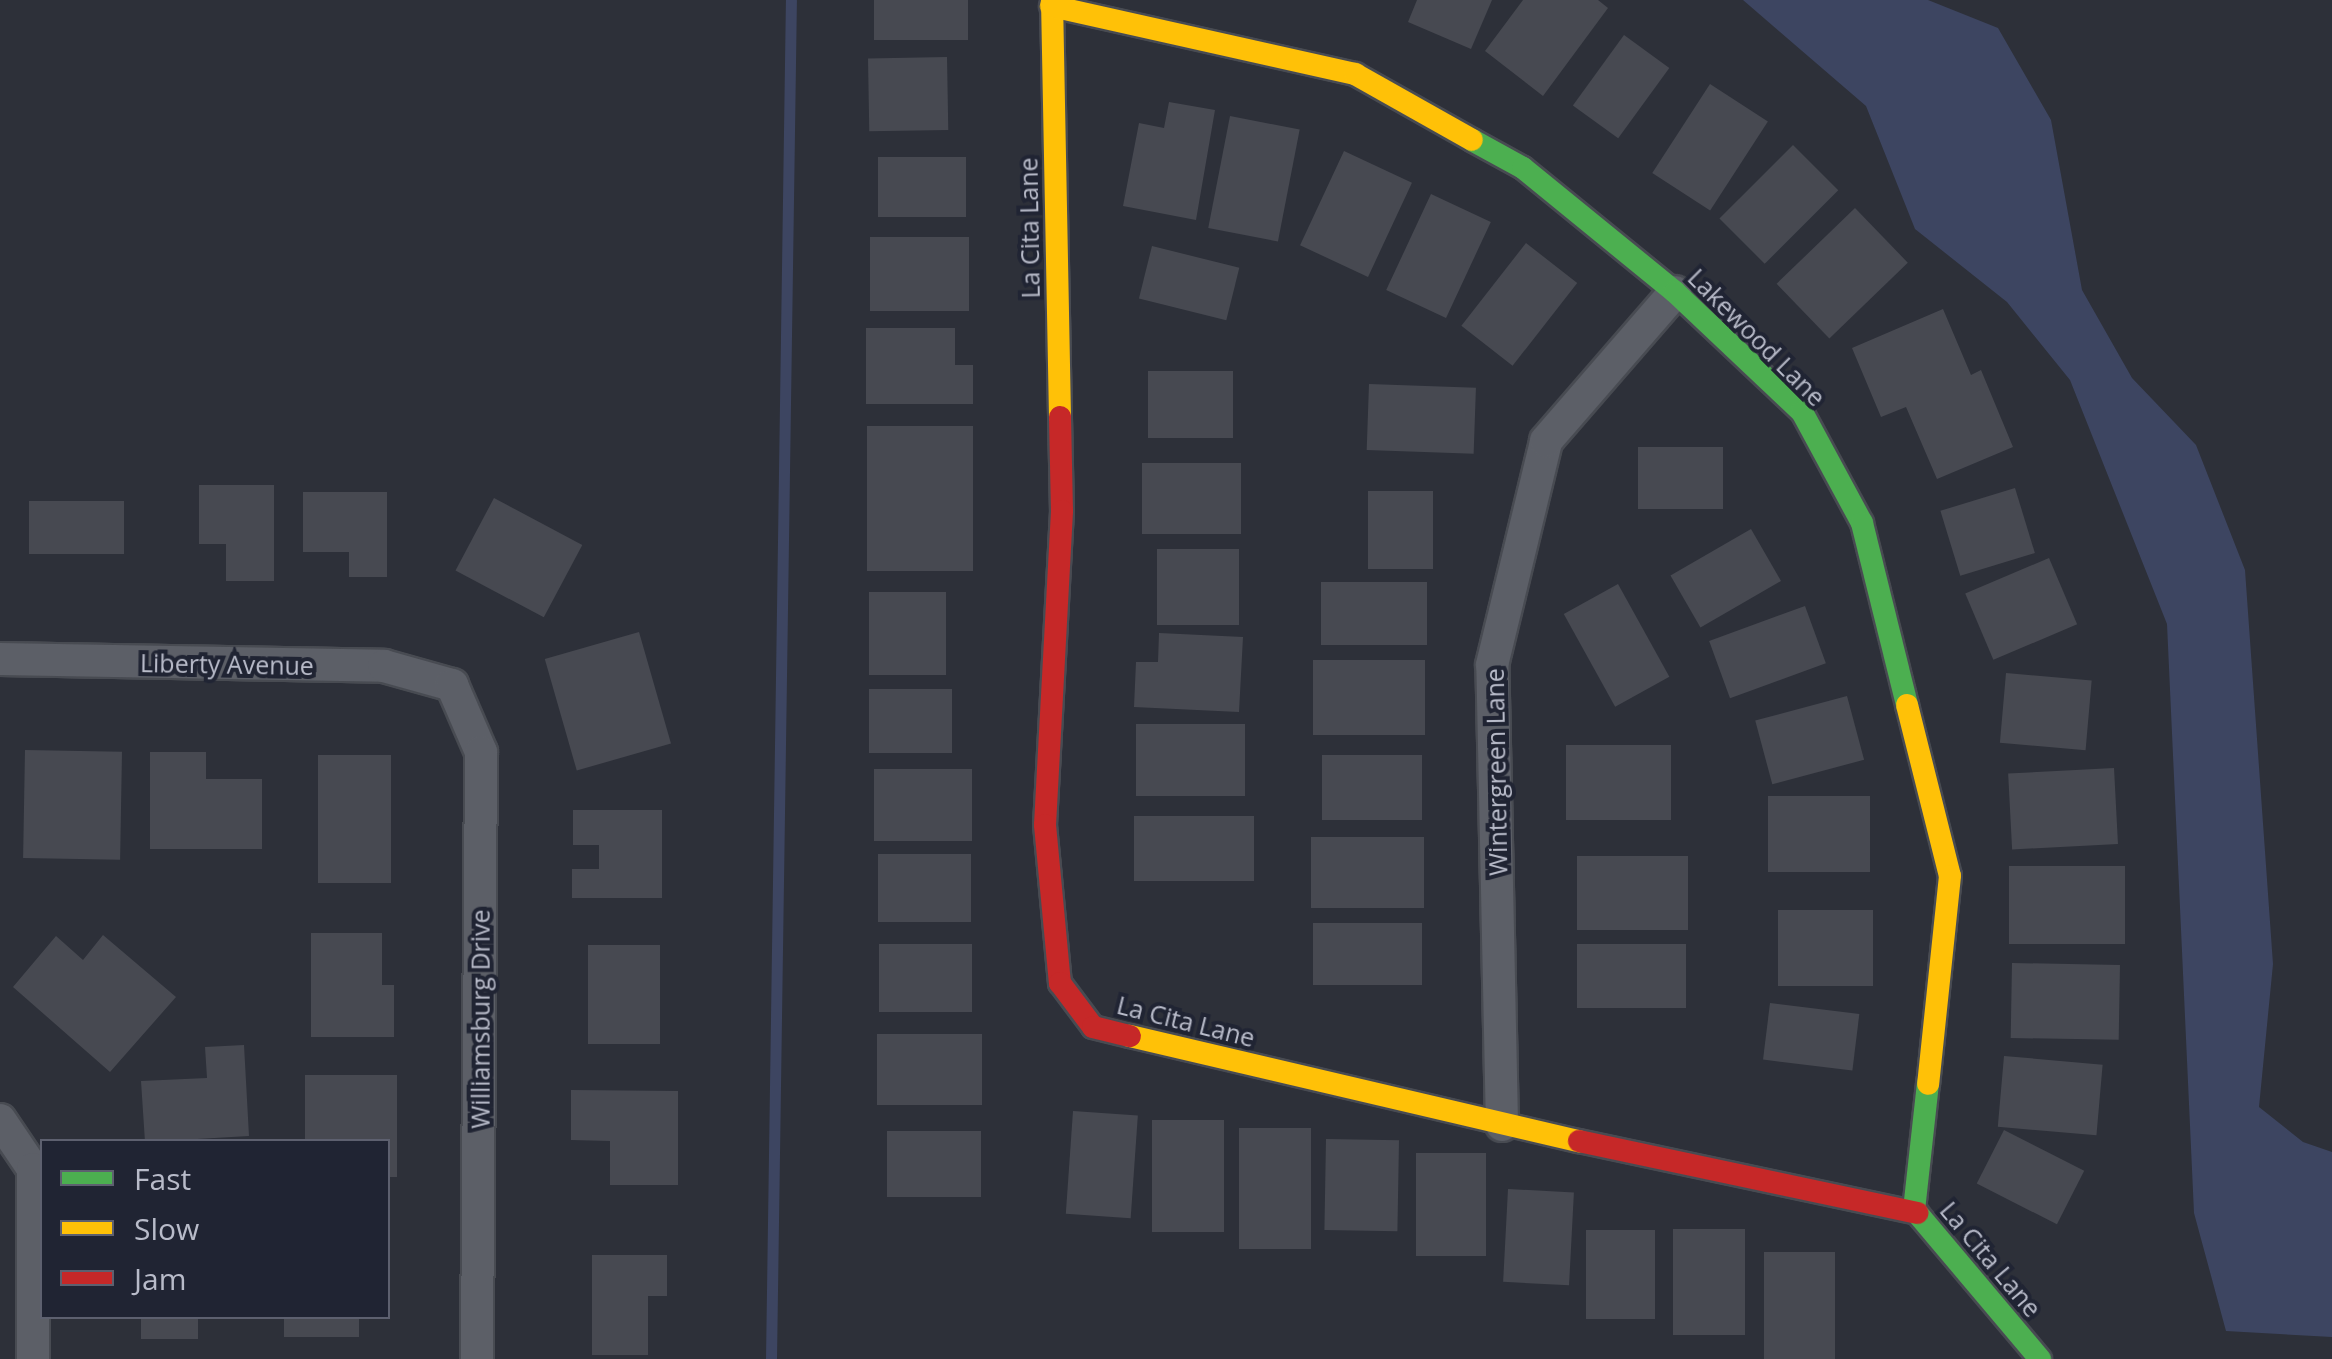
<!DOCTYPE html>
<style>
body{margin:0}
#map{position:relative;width:2332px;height:1359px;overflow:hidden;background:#2d3039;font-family:"Open Sans",sans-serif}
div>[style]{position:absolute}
.water>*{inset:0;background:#3d4561}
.stream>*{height:11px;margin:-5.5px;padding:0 5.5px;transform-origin:5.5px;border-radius:5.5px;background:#3d4561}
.building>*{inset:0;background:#474951;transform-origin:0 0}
.roads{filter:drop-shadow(2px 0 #484b52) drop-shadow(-2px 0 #484b52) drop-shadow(0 2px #484b52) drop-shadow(0 -2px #484b52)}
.street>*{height:32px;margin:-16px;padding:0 16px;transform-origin:16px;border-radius:16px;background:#5c5f67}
.fast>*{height:22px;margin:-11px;padding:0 11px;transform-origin:11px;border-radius:11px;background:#4caf50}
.slow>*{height:22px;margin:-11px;padding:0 11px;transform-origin:11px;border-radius:11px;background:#ffc107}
.jam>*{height:22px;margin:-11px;padding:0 11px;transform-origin:11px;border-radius:11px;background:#c62828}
span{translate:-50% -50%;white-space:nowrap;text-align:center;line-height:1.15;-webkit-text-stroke:8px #202433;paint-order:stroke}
.street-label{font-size:25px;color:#b8bbc9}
.legend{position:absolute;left:40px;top:1139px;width:350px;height:180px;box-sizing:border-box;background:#202433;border:2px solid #5d606f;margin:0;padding:12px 18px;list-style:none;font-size:30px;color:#b8bbc9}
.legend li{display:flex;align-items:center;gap:20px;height:50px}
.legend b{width:50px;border:2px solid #5d606f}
</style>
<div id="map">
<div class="water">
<div style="clip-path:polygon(1743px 0,1928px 0,1998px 28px,2051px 120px,2082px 290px,2132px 378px,2196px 445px,2245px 570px,2273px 964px,2259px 1107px,2303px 1142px,2332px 1152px,2332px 1337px,2226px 1331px,2194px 1213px,2167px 624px,2070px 380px,2007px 302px,1915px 229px,1866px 106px)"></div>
</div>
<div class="stream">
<div style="left:771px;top:1359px;width:1359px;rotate:-89.16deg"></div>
</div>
<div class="building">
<div style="left:874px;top:0;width:94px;height:40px"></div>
<div style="clip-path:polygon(1417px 0,1492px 0,1471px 49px,1408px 22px)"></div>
<div style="clip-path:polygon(1523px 0,1598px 0,1608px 8px,1543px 96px,1485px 51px)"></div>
<div style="left:1624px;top:35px;width:56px;height:87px;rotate:36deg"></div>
<div style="left:947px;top:57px;width:73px;height:79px;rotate:89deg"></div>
<div style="left:1710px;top:84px;width:69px;height:106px;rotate:33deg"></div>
<div style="clip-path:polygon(1169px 102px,1215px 110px,1196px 220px,1123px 206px,1139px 123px,1164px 128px)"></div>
<div style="left:1230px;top:116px;width:71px;height:114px;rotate:11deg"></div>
<div style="left:1793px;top:145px;width:64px;height:104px;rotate:45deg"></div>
<div style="left:1344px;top:151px;width:75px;height:104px;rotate:25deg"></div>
<div style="left:878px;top:157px;width:88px;height:60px"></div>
<div style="left:1431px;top:194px;width:66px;height:106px;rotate:25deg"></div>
<div style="left:1855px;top:208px;width:76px;height:109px;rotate:46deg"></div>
<div style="left:870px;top:237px;width:99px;height:74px"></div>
<div style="left:1526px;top:243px;width:65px;height:105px;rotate:38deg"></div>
<div style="left:1152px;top:246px;width:90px;height:54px;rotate:14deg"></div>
<div style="clip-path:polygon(1943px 309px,1971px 375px,1981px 370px,2013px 447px,1937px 479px,1906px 407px,1881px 417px,1852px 348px)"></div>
<div style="clip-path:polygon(866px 328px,955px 328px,955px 365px,973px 365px,973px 404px,866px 404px)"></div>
<div style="left:1148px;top:371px;width:85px;height:67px"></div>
<div style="left:1369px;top:384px;width:107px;height:66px;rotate:2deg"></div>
<div style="left:867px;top:426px;width:106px;height:145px"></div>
<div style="left:1638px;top:447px;width:85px;height:62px"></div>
<div style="left:1142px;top:463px;width:99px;height:71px"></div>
<div style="clip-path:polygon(199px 485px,274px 485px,274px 581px,226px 581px,226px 544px,199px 544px)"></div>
<div style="left:2015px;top:488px;width:68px;height:78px;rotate:73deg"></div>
<div style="left:1368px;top:491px;width:65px;height:78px"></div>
<div style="clip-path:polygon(303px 492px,387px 492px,387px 577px,349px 577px,349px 552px,303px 552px)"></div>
<div style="left:494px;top:498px;width:100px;height:82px;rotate:28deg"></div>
<div style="left:29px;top:501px;width:95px;height:53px"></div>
<div style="left:1751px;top:529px;width:60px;height:93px;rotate:60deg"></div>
<div style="left:1157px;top:549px;width:82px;height:76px"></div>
<div style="left:2049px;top:558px;width:72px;height:91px;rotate:67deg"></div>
<div style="left:1321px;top:582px;width:106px;height:63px"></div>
<div style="left:1618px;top:584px;width:106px;height:62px;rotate:61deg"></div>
<div style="left:869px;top:592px;width:77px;height:83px"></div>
<div style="left:1805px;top:606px;width:61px;height:102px;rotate:70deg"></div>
<div style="left:639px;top:632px;width:116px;height:98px;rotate:74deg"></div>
<div style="clip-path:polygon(1159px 633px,1243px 637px,1239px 712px,1134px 707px,1136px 662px,1158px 662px)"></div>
<div style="left:1313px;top:660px;width:112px;height:75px"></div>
<div style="left:2006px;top:673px;width:86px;height:70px;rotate:5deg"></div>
<div style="left:869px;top:689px;width:83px;height:64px"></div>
<div style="left:1847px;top:696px;width:66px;height:95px;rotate:75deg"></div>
<div style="left:1136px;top:724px;width:109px;height:72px"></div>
<div style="left:1566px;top:745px;width:105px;height:75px"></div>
<div style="left:25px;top:750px;width:97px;height:108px;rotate:1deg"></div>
<div style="clip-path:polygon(150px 752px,206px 752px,206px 779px,262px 779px,262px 849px,150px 849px)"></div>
<div style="left:318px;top:755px;width:73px;height:128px"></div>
<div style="left:1322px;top:755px;width:100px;height:65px"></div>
<div style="left:2114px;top:768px;width:76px;height:106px;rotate:87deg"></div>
<div style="left:874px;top:769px;width:98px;height:72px"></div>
<div style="left:1768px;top:796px;width:102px;height:76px"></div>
<div style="clip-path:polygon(573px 810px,662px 810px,662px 898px,572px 898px,572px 869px,599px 869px,599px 845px,573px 845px)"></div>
<div style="left:1134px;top:816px;width:120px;height:65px"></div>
<div style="left:1311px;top:837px;width:113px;height:71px"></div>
<div style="left:878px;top:854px;width:93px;height:68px"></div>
<div style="left:1577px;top:856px;width:111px;height:74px"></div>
<div style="left:2009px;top:866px;width:116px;height:78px"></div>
<div style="left:1778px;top:910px;width:95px;height:76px"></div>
<div style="left:1313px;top:923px;width:109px;height:62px"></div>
<div style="clip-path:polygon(311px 933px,382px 933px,382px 985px,394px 985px,394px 1037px,311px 1037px)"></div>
<div style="clip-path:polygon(103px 935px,176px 997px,110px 1072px,13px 987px,56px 936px,83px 960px)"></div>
<div style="left:879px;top:944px;width:93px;height:68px"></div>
<div style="left:1577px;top:944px;width:109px;height:64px"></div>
<div style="left:588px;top:945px;width:72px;height:99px"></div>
<div style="left:2012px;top:963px;width:108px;height:75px;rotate:1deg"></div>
<div style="left:1770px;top:1003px;width:90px;height:57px;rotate:7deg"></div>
<div style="left:877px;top:1034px;width:105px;height:71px"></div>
<div style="clip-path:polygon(244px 1045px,249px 1136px,145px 1142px,141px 1081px,207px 1078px,205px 1047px)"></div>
<div style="left:2004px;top:1056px;width:99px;height:71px;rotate:5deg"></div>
<div style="clip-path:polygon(305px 1075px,397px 1075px,397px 1177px,388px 1177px,388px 1142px,305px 1142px)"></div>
<div style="clip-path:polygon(571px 1090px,678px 1091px,678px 1185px,610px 1185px,610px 1141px,571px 1140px)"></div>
<div style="left:1073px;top:1111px;width:65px;height:103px;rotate:4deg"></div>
<div style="left:1152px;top:1120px;width:72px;height:112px"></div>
<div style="left:1239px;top:1128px;width:72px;height:121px"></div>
<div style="left:2004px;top:1130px;width:90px;height:60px;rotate:27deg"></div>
<div style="left:887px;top:1131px;width:94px;height:66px"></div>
<div style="left:1326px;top:1139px;width:73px;height:91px;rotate:1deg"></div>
<div style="left:1416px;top:1153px;width:70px;height:103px"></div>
<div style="left:1508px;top:1189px;width:66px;height:93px;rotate:3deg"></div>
<div style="left:1673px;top:1229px;width:72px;height:106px"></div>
<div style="left:1586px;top:1230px;width:69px;height:89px"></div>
<div style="left:1764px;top:1252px;width:71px;height:107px"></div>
<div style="clip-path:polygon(592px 1255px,667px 1255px,667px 1296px,648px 1296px,648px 1355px,592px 1355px)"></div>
<div style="left:141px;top:1316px;width:57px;height:23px"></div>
<div style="left:284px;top:1316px;width:75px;height:21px"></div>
</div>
<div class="roads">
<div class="street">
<div style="left:0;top:659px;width:384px;rotate:1deg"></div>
<div style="left:384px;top:666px;width:71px;rotate:15.6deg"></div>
<div style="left:452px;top:685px;width:73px;rotate:66.6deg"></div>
<div style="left:481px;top:752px;width:607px;rotate:90.38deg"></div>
<div style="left:0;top:1120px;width:59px;rotate:56deg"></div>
<div style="left:33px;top:1169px;width:190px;rotate:90deg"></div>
<div style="left:1502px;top:1125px;width:460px;rotate:-91.2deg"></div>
<div style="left:1492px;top:665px;width:230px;rotate:-76.4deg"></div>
<div style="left:1546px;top:441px;width:197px;rotate:-49.1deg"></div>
</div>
<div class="fast">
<div style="left:1472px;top:140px;width:58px;rotate:28.8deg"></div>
<div style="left:1523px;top:168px;width:196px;rotate:39.2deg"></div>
<div style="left:1675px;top:292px;width:175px;rotate:43.4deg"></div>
<div style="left:1802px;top:412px;width:126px;rotate:61.6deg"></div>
<div style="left:1862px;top:523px;width:187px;rotate:76.1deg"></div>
<div style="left:1914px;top:1210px;width:127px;rotate:-83.7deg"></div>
<div style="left:1917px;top:1213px;width:191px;rotate:49.9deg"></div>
</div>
<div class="slow">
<div style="left:1052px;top:0;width:417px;rotate:88.9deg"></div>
<div style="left:1051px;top:6px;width:312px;rotate:12.6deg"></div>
<div style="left:1355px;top:74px;width:134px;rotate:29.4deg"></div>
<div style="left:1907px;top:705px;width:176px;rotate:75.9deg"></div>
<div style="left:1950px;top:876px;width:209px;rotate:96deg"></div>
<div style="left:1130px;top:1036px;width:461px;rotate:13.2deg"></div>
</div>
<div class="jam">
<div style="left:1060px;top:417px;width:94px;rotate:88.8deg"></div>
<div style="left:1062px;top:511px;width:314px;rotate:93.1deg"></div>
<div style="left:1045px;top:825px;width:159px;rotate:84.6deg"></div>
<div style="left:1060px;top:983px;width:55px;rotate:53.1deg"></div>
<div style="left:1093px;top:1027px;width:38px;rotate:14deg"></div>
<div style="left:1579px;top:1141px;width:346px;rotate:12deg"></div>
</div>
</div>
<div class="street-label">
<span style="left:1029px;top:228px;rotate:-91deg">La Cita Lane</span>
<span style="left:1757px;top:337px;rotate:45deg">Lakewood Lane</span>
<span style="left:227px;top:664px;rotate:1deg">Liberty Avenue</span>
<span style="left:1496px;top:772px;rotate:-91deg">Wintergreen Lane</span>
<span style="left:480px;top:1019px;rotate:-90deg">Williamsburg Drive</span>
<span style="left:1186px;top:1021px;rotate:14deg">La Cita Lane</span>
<span style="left:1991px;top:1259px;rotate:50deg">La Cita Lane</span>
</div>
<ul class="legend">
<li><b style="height:12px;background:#4caf50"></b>Fast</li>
<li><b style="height:12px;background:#ffc107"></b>Slow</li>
<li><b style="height:12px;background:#c62828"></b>Jam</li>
</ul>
</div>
